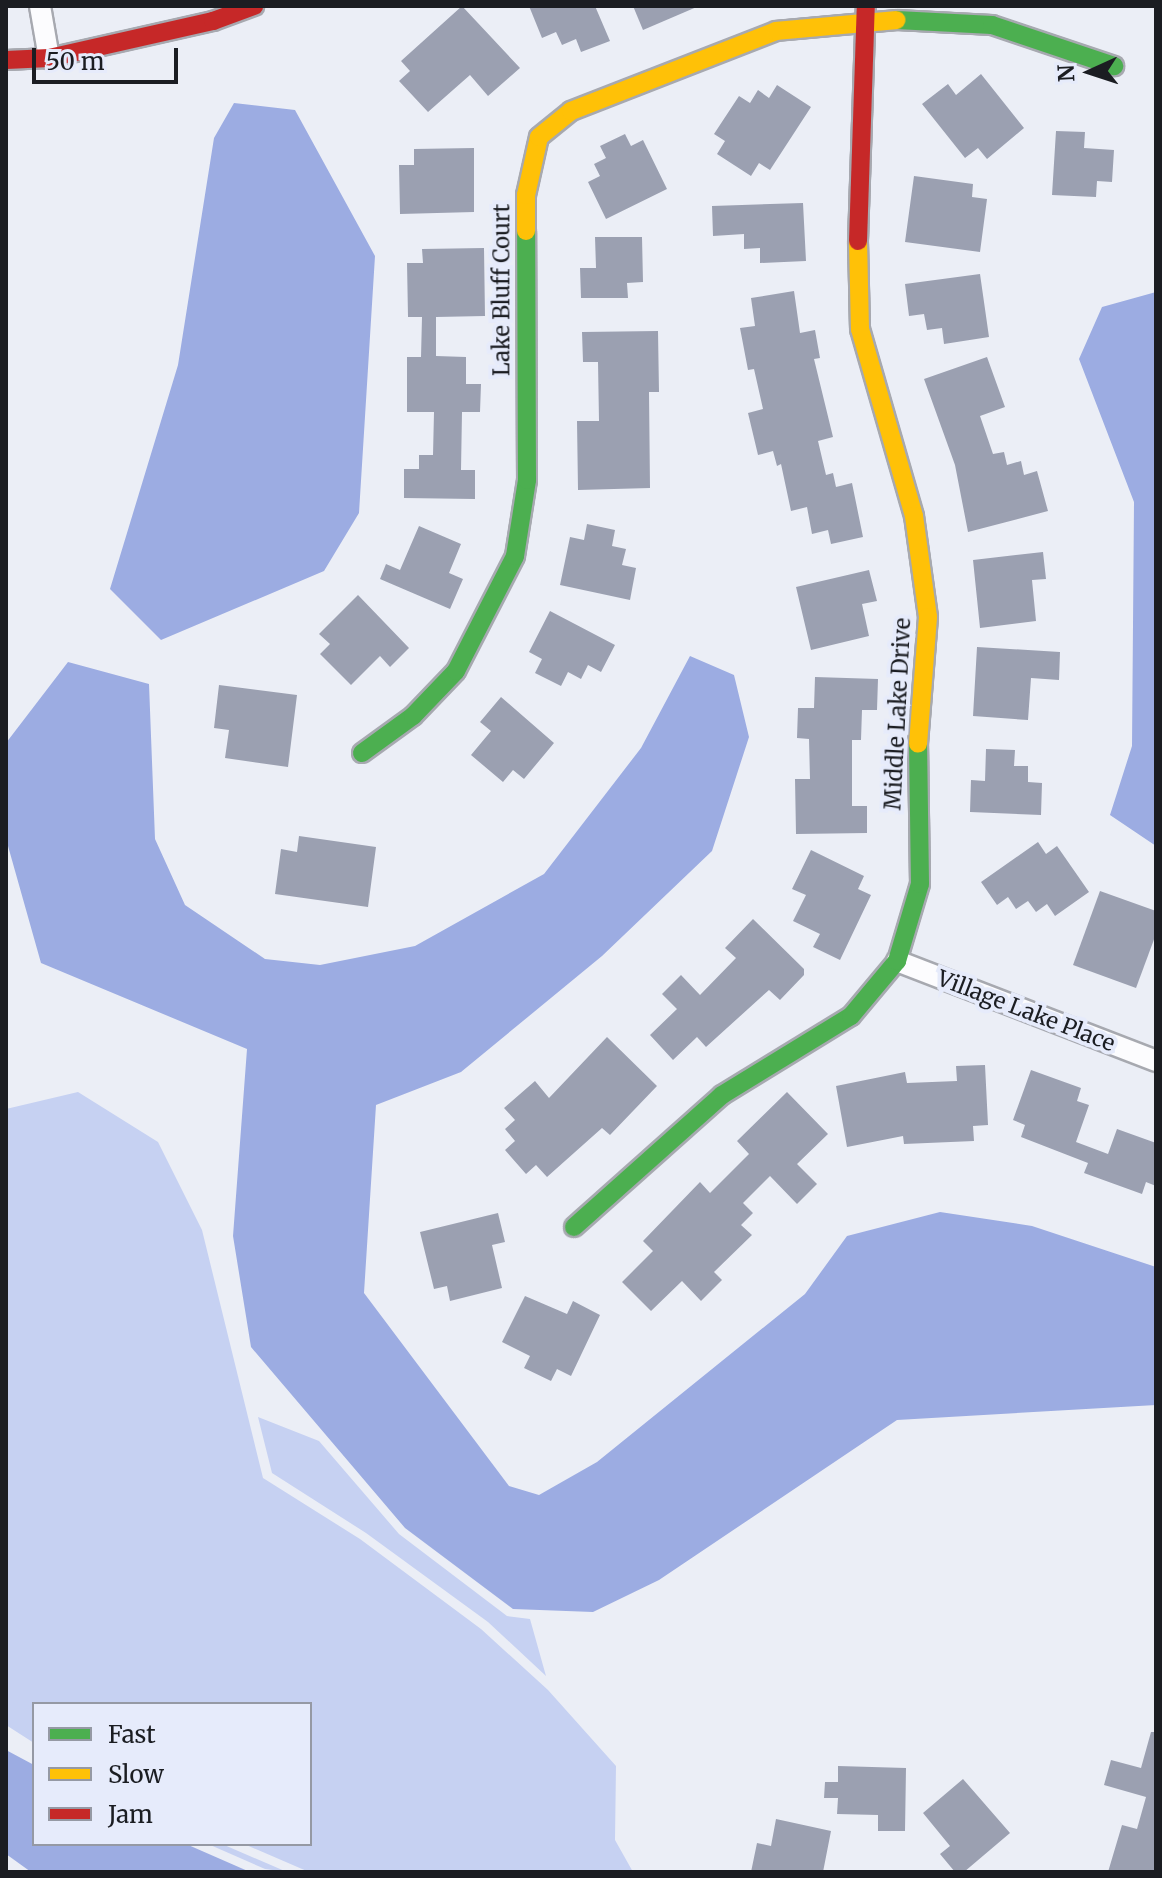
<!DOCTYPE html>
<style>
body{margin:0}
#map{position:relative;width:1162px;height:1878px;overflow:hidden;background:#ebeef6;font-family:Merriweather,serif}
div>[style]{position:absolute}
.green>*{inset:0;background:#c6d1f2}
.water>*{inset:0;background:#9cace2}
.building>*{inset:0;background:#9ba0b1}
.roads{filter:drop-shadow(2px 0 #a7a9b0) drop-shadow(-2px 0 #a7a9b0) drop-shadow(0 2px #a7a9b0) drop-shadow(0 -2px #a7a9b0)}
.street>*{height:20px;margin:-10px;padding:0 10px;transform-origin:10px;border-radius:10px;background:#fcfcfe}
.fast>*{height:18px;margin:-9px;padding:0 9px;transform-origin:9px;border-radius:9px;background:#4caf50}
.slow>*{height:18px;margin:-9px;padding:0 9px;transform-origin:9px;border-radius:9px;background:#ffc107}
.jam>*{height:18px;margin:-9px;padding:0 9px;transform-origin:9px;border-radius:9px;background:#c62828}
span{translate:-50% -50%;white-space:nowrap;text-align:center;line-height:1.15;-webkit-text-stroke:8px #e6ebfb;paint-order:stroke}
.street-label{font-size:22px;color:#1b1d22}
.frame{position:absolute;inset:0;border:8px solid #1b1d22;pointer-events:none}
.legend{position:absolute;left:32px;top:1702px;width:280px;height:144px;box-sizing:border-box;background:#e6ebfb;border:2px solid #9599a4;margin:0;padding:10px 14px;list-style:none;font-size:24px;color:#1b1d22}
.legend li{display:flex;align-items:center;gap:16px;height:40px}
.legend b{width:40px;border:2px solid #9599a4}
.north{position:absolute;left:1050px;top:32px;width:80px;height:80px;-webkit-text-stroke:6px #e6ebfb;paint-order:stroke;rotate:267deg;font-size:22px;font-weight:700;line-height:32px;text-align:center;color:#1b1d22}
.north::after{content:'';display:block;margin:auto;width:28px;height:36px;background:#1b1d22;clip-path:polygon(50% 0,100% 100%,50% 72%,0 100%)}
.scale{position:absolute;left:32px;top:48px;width:146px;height:36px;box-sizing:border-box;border:4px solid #1b1d22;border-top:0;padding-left:10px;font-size:24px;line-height:28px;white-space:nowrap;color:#1b1d22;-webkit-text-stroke:6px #e6ebfb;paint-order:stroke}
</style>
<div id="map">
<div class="green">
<div style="clip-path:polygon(78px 1092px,158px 1142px,202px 1230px,263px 1478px,360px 1539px,481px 1629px,548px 1690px,616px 1766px,615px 1840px,633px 1872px,309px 1872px,244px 1844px,310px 1844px,310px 1704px,34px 1704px,34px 1743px,6px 1725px,6px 1109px)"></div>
<div style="clip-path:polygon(258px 1417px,319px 1441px,399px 1534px,507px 1616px,530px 1619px,546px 1676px,488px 1622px,366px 1533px,272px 1473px)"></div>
<div style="clip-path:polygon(208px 1844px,222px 1844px,287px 1872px,265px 1869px)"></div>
</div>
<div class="water">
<div style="clip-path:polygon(234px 103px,295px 110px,375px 256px,359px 513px,324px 571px,161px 640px,110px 589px,178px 365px,214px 138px)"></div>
<div style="clip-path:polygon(1156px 292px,1156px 846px,1110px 815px,1132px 746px,1134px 502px,1079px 359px,1102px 307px)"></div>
<div style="clip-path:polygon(690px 656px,734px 675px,749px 737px,712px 851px,602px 956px,461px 1072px,376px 1105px,364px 1293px,509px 1486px,539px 1495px,597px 1462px,805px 1294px,847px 1236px,940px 1212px,1032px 1226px,1156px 1267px,1156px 1405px,897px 1420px,659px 1580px,593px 1612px,513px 1609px,405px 1528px,251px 1347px,233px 1236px,247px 1049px,41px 963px,8px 846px,6px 743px,68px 662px,149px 684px,155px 839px,185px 905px,265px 959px,320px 965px,415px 946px,544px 874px,641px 748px)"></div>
<div style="clip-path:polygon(6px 1750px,34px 1765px,34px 1844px,186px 1844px,250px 1872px,31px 1872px,6px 1854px)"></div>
</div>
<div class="building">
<div style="clip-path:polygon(462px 6px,520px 68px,488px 96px,470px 75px,428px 112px,399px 81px,410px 71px,401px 61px)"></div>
<div style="clip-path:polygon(529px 6px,595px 6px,610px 41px,581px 52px,576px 39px,562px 45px,556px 32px,542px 38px)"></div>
<div style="clip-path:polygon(633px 6px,699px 6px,643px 30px)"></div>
<div style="clip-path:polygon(981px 74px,1024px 128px,987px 159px,978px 148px,965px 158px,922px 104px,948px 84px,956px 95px)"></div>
<div style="clip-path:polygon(777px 85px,811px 107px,770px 170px,759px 163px,751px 176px,717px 154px,725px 141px,714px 134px,739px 96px,750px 103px,758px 90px,769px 98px)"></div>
<div style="clip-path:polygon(1056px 131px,1085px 132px,1084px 148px,1114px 150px,1112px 182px,1097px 181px,1096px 197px,1052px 195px)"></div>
<div style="clip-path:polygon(625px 134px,631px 146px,643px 140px,667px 189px,606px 219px,588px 182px,600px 176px,594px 164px,606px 158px,600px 146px)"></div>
<div style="clip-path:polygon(474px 148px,474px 212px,400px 214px,399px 165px,414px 165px,414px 149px)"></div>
<div style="clip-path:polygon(914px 176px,973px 184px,972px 197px,987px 199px,980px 252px,905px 242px)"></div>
<div style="clip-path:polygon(803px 203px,806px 261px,760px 263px,760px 248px,744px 249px,744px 234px,713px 236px,712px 206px)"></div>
<div style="clip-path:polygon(595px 237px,642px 237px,643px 282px,627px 283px,628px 298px,581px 298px,580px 268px,596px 268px)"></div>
<div style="clip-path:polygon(484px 248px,485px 316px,436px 317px,436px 356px,466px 357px,466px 384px,481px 384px,480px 412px,462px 412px,461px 470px,475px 470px,475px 499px,404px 498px,404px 469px,419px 469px,419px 455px,433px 455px,434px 412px,407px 412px,407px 357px,421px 357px,422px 317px,408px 317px,407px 263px,423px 263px,422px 249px)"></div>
<div style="clip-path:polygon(980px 274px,989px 337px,944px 344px,942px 328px,927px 330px,924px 314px,909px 316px,905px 284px)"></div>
<div style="clip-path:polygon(794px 291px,800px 333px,815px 330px,820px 358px,814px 359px,833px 437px,818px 441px,826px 475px,833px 473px,836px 487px,852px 483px,863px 537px,831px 544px,828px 530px,812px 534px,807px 507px,791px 511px,781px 464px,777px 466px,773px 451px,758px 455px,748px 413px,763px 409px,754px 369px,748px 370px,740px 328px,755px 326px,751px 298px)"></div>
<div style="clip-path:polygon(658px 331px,659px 392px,649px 392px,650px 488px,578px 490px,577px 421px,599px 421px,598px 362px,583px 362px,582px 332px)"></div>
<div style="clip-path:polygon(987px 357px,1005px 407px,980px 416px,993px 454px,1004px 452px,1007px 465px,1021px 461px,1024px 475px,1037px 471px,1048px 511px,968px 532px,955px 465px,924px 379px)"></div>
<div style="clip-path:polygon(587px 524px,615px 530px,612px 546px,626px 549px,622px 565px,636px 568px,630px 600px,560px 585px,570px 537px,584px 540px)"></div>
<div style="clip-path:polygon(419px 526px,461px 544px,449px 573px,463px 579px,450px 609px,380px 579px,386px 564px,400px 570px)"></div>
<div style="clip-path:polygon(1043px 552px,1046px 579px,1032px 580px,1036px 621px,980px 628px,973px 560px)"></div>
<div style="clip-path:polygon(869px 570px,877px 601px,862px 604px,869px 636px,811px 650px,796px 587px)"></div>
<div style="clip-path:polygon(358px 595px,409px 648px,390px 667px,380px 656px,351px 685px,320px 654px,330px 644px,319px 634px)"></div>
<div style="clip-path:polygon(550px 611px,615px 645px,601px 672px,588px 665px,581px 679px,568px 672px,561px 686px,535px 673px,542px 659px,529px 652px)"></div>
<div style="clip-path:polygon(977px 647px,1060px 652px,1059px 680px,1031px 678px,1028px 720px,973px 716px)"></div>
<div style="clip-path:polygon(815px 677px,878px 679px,877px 710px,862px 710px,861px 740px,852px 740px,852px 806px,867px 806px,867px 833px,796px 834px,795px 779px,810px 779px,809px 739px,797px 738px,798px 708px,814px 708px)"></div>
<div style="clip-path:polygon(219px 685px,297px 695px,288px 767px,225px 758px,229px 730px,214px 728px)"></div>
<div style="clip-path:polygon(501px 697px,554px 743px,524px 779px,513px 770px,503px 782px,471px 755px,491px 731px,480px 722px)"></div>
<div style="clip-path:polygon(986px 749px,1015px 750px,1014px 766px,1028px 766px,1028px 782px,1042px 783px,1041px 815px,970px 812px,971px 780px,985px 781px)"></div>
<div style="clip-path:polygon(299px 836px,376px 847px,368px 907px,275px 894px,281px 849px,297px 852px)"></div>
<div style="clip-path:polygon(1038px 842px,1046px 854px,1057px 846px,1089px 892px,1055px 916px,1047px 904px,1036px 912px,1028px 901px,1016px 909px,1008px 897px,997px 905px,981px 882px)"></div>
<div style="clip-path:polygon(811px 850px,864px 876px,858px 889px,871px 895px,840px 960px,813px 947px,820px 934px,793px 921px,806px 895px,792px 889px)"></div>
<div style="clip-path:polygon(1100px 891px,1156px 911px,1156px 934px,1136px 988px,1073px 965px)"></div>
<div style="clip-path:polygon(753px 919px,804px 969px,804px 975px,780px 1000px,769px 990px,706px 1047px,697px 1037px,673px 1060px,650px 1035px,677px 1009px,662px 994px,681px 975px,700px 995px,736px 958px,725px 948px)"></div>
<div style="clip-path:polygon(607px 1037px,657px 1086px,610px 1135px,602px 1128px,547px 1177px,536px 1165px,526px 1174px,505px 1150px,515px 1141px,505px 1129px,515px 1120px,504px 1108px,535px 1081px,549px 1098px)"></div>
<div style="clip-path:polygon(985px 1065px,988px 1125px,973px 1126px,974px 1141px,904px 1144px,903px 1136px,847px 1147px,836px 1086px,905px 1072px,907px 1083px,957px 1081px,956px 1066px)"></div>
<div style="clip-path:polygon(1031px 1070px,1081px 1088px,1077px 1101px,1089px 1105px,1076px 1142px,1108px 1154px,1117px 1129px,1156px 1143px,1156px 1186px,1146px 1182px,1142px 1194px,1084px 1173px,1088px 1163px,1021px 1137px,1025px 1125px,1013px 1120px)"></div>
<div style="clip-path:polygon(787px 1092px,828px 1134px,797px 1164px,817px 1184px,797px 1204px,770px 1176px,743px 1203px,753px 1213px,741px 1225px,752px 1235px,714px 1272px,722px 1280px,701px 1301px,682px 1281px,651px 1311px,622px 1282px,653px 1251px,643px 1241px,700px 1182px,710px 1193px,749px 1154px,737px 1141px)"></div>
<div style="clip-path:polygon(498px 1213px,505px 1242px,492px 1245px,502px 1288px,450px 1301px,447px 1286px,434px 1289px,420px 1232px)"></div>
<div style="clip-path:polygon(525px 1296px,567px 1314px,573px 1301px,600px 1315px,571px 1376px,557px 1369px,551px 1381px,524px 1368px,530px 1356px,502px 1342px)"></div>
<div style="clip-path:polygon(1151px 1732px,1156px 1732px,1156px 1872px,1108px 1872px,1122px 1825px,1137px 1829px,1146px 1797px,1104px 1785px,1111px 1760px,1141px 1768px)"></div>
<div style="clip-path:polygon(838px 1766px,906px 1768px,905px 1831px,878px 1831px,878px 1815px,837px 1814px,838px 1798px,824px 1798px,825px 1782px,838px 1782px)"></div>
<div style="clip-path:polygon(963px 1779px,1010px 1833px,964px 1872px,955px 1872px,940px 1854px,950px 1846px,923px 1813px)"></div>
<div style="clip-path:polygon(776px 1819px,831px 1831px,823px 1872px,751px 1872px,757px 1843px,771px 1846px)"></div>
</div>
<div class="roads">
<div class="street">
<div style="left:40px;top:6px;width:53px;rotate:80.2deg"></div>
<div style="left:897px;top:961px;width:278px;rotate:21.1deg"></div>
</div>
<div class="fast">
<div style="left:897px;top:20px;width:95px;rotate:3deg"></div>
<div style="left:992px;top:25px;width:129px;rotate:18.6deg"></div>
<div style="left:362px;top:753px;width:63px;rotate:-36deg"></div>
<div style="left:413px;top:716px;width:62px;rotate:-46.3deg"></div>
<div style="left:456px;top:671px;width:129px;rotate:-62.8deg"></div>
<div style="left:515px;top:556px;width:77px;rotate:-81deg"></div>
<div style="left:527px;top:480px;width:249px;rotate:-90.2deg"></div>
<div style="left:574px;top:1227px;width:198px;rotate:-41.7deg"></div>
<div style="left:722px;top:1095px;width:151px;rotate:-31.5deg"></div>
<div style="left:851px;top:1016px;width:72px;rotate:-50.1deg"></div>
<div style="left:897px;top:961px;width:80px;rotate:-73.4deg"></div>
<div style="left:920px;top:884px;width:140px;rotate:-90.8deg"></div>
</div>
<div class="slow">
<div style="left:526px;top:231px;width:36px;rotate:-90deg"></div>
<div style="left:526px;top:195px;width:59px;rotate:-77.4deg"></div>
<div style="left:539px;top:137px;width:41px;rotate:-39.1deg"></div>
<div style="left:571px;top:111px;width:220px;rotate:-21.3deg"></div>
<div style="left:776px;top:31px;width:121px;rotate:-5.2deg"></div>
<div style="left:858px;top:241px;width:88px;rotate:88.7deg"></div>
<div style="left:860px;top:329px;width:195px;rotate:73.9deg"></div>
<div style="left:914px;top:516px;width:102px;rotate:82.1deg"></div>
<div style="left:928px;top:617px;width:127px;rotate:94.5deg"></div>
</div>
<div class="jam">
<div style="left:6px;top:60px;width:43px;rotate:-2.7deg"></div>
<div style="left:49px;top:58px;width:168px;rotate:-12.7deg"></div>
<div style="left:213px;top:21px;width:44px;rotate:-20.1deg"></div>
<div style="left:858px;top:241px;width:235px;rotate:-88.1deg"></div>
</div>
</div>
<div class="street-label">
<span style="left:502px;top:290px;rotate:-90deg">Lake Bluff Court</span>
<span style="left:898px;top:714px;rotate:-87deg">Middle Lake Drive</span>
<span style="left:1026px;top:1011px;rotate:21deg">Village Lake Place</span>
</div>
<div class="frame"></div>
<ul class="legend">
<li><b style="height:10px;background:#4caf50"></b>Fast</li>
<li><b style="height:10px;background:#ffc107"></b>Slow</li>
<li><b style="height:10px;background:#c62828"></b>Jam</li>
</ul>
<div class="north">N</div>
<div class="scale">50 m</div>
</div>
